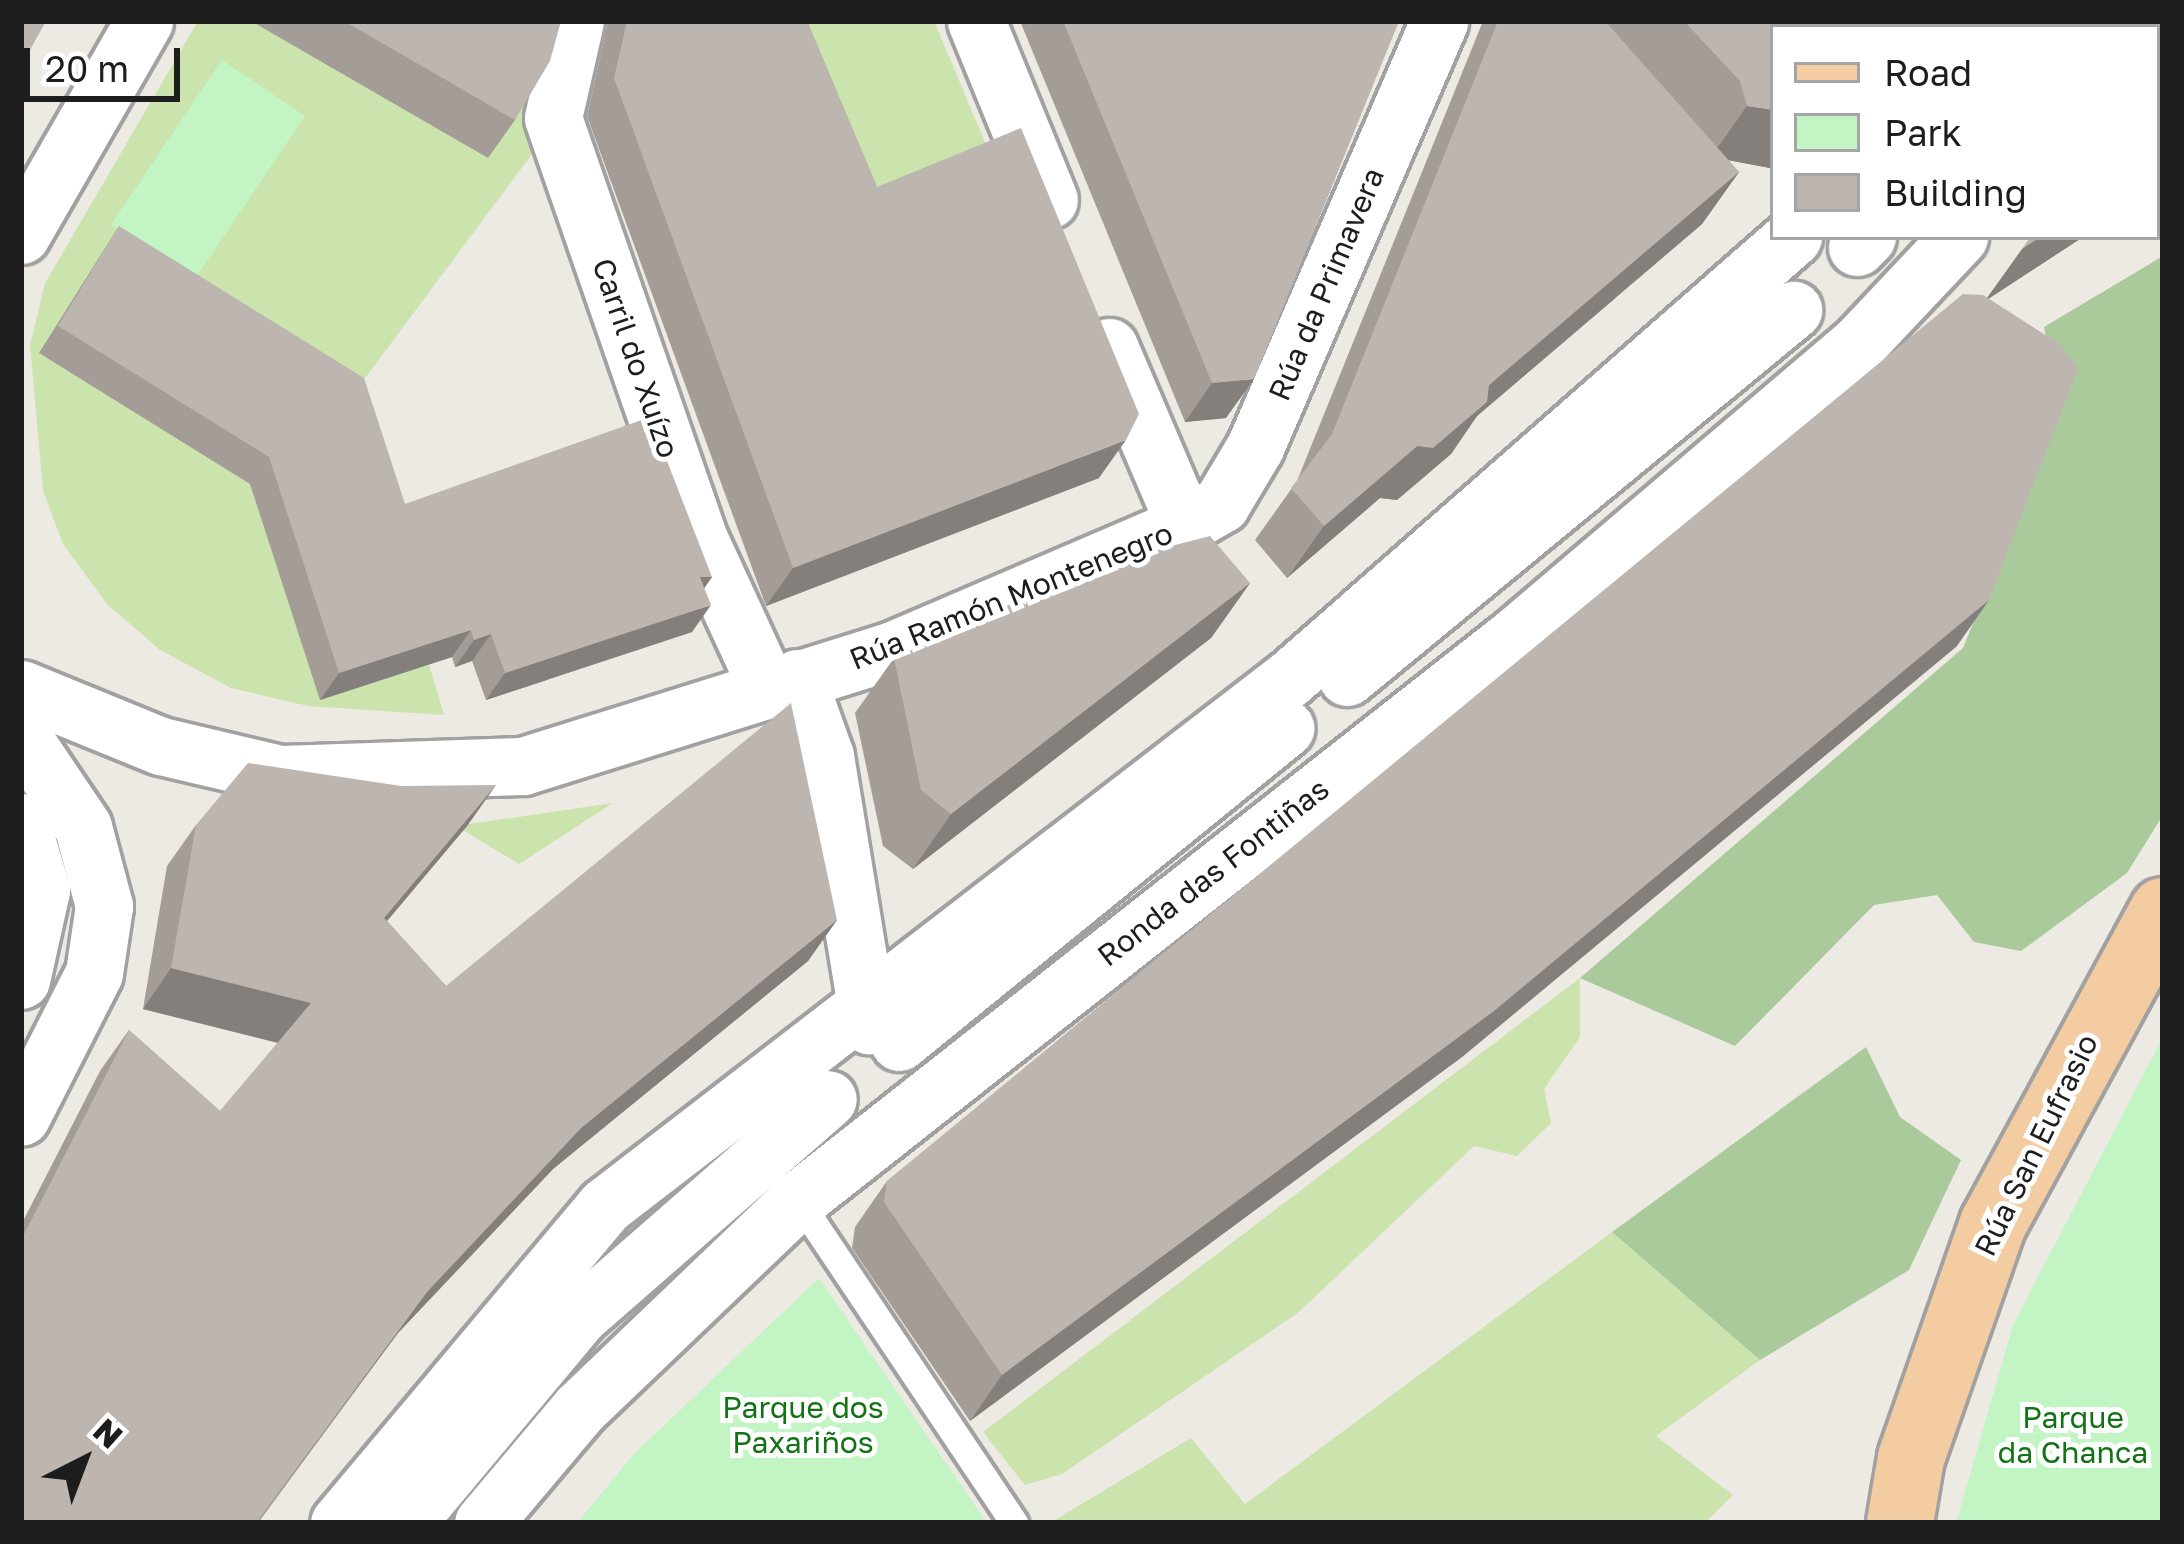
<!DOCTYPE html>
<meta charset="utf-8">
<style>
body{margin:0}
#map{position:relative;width:2184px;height:1544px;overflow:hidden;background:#ede9e3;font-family:"Golos Text",sans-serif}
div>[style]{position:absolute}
.grass>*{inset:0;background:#cbe4ad}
.forest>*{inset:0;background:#abca9b}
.park>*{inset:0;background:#c3f5c4;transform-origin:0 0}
.roads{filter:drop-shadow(3px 0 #a1a1a1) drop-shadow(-3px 0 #a1a1a1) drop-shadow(0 3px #a1a1a1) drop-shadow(0 -3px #a1a1a1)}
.lane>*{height:27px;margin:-13.5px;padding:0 13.5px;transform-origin:13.5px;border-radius:13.5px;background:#fff}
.street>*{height:57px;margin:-28.5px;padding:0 28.5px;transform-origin:28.5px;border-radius:28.5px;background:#fff}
.primary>*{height:66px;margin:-33px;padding:0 33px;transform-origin:33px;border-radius:33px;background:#f4cca1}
.wall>*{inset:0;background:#a39c97}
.shaded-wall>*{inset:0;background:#847f7b}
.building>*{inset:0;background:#bdb5b0;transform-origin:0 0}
span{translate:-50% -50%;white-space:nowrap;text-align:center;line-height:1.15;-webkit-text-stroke:10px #fff;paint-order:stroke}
.street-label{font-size:30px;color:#1d1d1d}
.park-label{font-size:30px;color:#137216}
.frame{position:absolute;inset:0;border:24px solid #1d1d1d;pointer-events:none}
.legend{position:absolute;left:1770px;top:24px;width:390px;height:216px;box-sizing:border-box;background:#fff;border:3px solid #a5a5a5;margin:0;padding:15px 21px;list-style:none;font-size:36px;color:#1d1d1d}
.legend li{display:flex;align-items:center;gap:24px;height:60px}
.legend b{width:60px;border:3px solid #a5a5a5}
.north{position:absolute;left:24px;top:1400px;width:120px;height:120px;-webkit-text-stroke:9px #fff;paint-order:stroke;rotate:42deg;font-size:33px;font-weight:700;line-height:48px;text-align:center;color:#1d1d1d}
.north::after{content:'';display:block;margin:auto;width:42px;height:54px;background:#1d1d1d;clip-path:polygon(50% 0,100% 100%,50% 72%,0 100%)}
.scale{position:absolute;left:24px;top:48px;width:156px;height:54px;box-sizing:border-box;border:6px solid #1d1d1d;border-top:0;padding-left:15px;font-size:36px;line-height:42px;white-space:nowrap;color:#1d1d1d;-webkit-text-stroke:9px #fff;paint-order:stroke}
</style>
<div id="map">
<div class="grass">
<div style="clip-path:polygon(198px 21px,255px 21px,527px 93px,544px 138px,345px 405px,250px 484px,429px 664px,444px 715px,308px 706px,231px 688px,160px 650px,107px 604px,63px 544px,43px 491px,30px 345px,45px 283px)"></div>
<div style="clip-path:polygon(768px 21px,934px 21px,995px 166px,850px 225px)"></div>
<div style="clip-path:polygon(613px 803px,519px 864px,456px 826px)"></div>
<div style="clip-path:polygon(1580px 978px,1580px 1037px,1544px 1089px,1551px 1123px,1517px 1156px,1474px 1146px,1299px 1312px,1062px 1474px,1025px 1485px,983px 1432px)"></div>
<div style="clip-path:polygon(1612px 1232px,1760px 1360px,1656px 1436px,1733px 1495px,1705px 1523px,1050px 1523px,1191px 1438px,1245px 1504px)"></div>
</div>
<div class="forest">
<div style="clip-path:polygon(2163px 256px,2163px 815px,2127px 873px,2021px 951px,1974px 942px,1937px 895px,1874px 905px,1735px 1046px,1580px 978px,1963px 648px,2059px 411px,2044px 327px)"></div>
<div style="clip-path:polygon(1866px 1047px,1900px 1117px,1961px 1160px,1909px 1270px,1760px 1360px,1612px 1232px)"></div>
</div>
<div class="park">
<div style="left:222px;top:60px;width:100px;height:198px;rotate:34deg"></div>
<div style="clip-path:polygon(2163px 1037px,2163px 1523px,1956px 1523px,2013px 1325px)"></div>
<div style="clip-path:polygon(819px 1278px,987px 1523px,577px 1523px,634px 1454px)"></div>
</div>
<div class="roads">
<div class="lane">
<div style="left:798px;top:1200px;width:389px;rotate:56.2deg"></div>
</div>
<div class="street">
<div style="left:575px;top:21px;width:99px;rotate:102.8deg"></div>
<div style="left:553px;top:118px;width:443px;rotate:70.9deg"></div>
<div style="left:698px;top:537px;width:165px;rotate:65.3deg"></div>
<div style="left:976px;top:21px;width:193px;rotate:67.8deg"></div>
<div style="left:1970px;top:27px;width:8px;rotate:-50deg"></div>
<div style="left:2056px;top:27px;width:7px;rotate:-56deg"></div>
<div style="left:2124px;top:27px;width:8px;rotate:-50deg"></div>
<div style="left:21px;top:235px;width:247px;rotate:-60.1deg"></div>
<div style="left:1857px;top:247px;width:14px;rotate:-45deg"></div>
<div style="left:1109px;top:347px;width:194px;rotate:66.9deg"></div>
<div style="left:1347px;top:677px;width:578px;rotate:-39.45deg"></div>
<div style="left:797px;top:678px;width:83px;rotate:70.3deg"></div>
<div style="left:825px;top:756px;width:273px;rotate:80.7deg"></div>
<div style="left:21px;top:689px;width:151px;rotate:22.2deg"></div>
<div style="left:161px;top:746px;width:121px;rotate:13.3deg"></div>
<div style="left:279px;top:774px;width:244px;rotate:-1.9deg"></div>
<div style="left:523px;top:766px;width:388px;rotate:-17.4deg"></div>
<div style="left:893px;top:650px;width:318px;rotate:-23.2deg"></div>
<div style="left:1185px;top:525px;width:42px;rotate:-30.3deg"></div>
<div style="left:1221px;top:504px;width:66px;rotate:-59.2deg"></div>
<div style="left:1255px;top:447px;width:464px;rotate:-66.6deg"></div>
<div style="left:21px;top:735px;width:111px;rotate:56deg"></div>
<div style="left:83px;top:827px;width:82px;rotate:75.1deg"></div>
<div style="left:104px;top:906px;width:68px;rotate:98.5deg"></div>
<div style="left:94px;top:973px;width:161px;rotate:116.9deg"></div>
<div style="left:21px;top:822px;width:71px;rotate:73.6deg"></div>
<div style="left:41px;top:890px;width:92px;rotate:102.5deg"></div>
<div style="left:899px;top:1042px;width:498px;rotate:-39.1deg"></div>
<div style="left:339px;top:1523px;width:414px;rotate:-50deg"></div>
<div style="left:605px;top:1206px;width:865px;rotate:-37.63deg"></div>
<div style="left:1290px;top:678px;width:669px;rotate:-41.24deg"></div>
<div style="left:406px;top:1523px;width:270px;rotate:-50.1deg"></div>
<div style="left:579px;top:1316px;width:330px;rotate:-41.1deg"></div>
<div style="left:483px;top:1523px;width:149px;rotate:-49.9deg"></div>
<div style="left:579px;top:1409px;width:303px;rotate:-43.7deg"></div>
<div style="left:798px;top:1200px;width:912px;rotate:-38.19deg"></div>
<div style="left:1515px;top:636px;width:452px;rotate:-40.4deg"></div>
<div style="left:1859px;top:343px;width:146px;rotate:-46.7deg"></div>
</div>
<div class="primary">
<div style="left:1900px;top:1523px;width:66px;rotate:-80.4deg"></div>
<div style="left:1911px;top:1458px;width:248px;rotate:-70.7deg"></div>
<div style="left:1993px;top:1224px;width:356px;rotate:-61.5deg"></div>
</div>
</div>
<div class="wall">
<div style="clip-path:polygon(251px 21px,561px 21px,515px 120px,488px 158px)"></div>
<div style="clip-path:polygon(605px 21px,807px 21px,877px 187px,1099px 478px,766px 606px,587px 116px,607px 27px)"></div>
<div style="clip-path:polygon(1020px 21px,1399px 21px,1226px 418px,1185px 422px)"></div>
<div style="clip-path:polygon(1483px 21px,1898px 21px,1893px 27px,1773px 27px,1773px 165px,1770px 168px,1728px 160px,1739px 172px,1702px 224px,1477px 416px,1451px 454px,1397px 500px,1380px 498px,1287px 578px,1255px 540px,1297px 481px)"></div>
<div style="clip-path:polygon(119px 226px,405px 504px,712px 577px,704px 588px,692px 632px,486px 700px,472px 661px,455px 667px,452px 657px,320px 700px,250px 484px,39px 353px)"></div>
<div style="clip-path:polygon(2031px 237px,2083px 237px,1988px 299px,1957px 646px,1462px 1057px,970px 1421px,852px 1248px,855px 1227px,887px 1181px,1987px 298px)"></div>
<div style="clip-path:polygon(1250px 583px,1211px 638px,913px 869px,883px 846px,855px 713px,894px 658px)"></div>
<div style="clip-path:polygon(496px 785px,467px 826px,387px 921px,446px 986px,837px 920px,808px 961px,553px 1169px,398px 1333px,258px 1523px,21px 1523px,21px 1225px,100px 1071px,129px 1030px,220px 1111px,278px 1043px,143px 1009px,167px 866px,196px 825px)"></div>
</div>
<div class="shaded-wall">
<div style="clip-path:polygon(1889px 21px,1898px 21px,1893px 27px,1884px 27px)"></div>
<div style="clip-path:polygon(1747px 106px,1773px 110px,1773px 165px,1770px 168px,1711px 157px)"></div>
<div style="clip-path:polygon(2163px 157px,2163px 185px,2157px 189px,2157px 161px)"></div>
<div style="clip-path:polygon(1739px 172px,1702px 224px,1477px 416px,1451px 454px,1397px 500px,1380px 498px,1287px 578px,1324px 526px)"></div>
<div style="clip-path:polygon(2040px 237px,2083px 237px,1985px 301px,2022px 249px)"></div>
<div style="clip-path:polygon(1254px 379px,1226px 418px,1185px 422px,1212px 383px)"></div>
<div style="clip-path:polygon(1126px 440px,1099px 478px,766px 606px,793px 568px)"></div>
<div style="clip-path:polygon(700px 577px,712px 577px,693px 604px)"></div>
<div style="clip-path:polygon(1250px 583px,1211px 638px,913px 869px,951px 814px)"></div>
<div style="clip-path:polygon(1989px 600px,1957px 646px,1462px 1057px,970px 1421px,1002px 1375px)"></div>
<div style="clip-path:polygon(711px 605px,692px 632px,486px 700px,505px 673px)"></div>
<div style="clip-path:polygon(471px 630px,452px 657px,320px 700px,339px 673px)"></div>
<div style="clip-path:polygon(491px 634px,472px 661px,455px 667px,474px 640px)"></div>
<div style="clip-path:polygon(496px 785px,467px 826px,355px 959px,384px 918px)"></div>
<div style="clip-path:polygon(837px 920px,808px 961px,553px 1169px,398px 1333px,256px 1523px,427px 1292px,581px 1128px)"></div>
<div style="clip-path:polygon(171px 968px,311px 1003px,283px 1044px,143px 1009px)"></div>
</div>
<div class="building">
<div style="clip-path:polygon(21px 21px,46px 21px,21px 66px)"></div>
<div style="clip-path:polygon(344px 21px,561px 21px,550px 61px,515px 120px)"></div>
<div style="clip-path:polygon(627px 21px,807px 21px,877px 187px,1021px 128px,1139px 414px,1126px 440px,793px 568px,614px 78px)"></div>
<div style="clip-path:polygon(1063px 21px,1399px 21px,1254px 379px,1212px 383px)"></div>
<div style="clip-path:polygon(1498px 21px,1605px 21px,1739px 172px,1489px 385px,1487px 402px,1433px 448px,1417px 446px,1324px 526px,1291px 488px,1332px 434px)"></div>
<div style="clip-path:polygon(1684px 21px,1889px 21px,1884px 27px,1773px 27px,1773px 110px,1747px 106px,1740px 81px)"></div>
<div style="left:2163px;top:62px;width:95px;height:10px;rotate:90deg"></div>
<div style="clip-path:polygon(119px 226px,364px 378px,405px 504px,650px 417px,712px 577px,700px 577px,711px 605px,505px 673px,491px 634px,474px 640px,471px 630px,339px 673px,269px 457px,58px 326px)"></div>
<div style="clip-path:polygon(2031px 237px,2040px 237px,2022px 249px)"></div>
<div style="clip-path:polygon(1963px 294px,1983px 295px,2061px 345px,2078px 369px,1989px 600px,1494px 1011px,1002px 1375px,884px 1202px,887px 1181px)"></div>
<div style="clip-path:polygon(1210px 536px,1250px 583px,951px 814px,921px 790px,894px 658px,1093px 566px)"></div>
<div style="clip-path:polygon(791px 703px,837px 920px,581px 1128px,427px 1292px,256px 1523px,21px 1523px,21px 1240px,129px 1030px,220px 1111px,311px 1003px,171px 968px,196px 825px,248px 763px,401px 786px,496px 785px,384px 918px,446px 986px)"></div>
</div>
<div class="street-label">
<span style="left:1326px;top:284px;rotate:-67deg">Rúa da Primavera</span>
<span style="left:636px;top:358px;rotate:71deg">Carril do Xuízo</span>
<span style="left:1011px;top:596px;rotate:-22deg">Rúa Ramón Montenegro</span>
<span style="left:1213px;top:872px;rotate:-38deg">Ronda das Fontiñas</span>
<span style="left:2036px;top:1145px;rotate:-64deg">Rúa San Eufrasio</span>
</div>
<div class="park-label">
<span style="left:803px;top:1424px">Parque dos<br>Paxariños</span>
<span style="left:2073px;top:1434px">Parque<br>da Chanca</span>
</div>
<div class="frame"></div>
<ul class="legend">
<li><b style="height:15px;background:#f4cca1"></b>Road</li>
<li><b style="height:33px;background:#c3f5c4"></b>Park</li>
<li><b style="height:33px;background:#bdb5b0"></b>Building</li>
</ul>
<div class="north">N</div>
<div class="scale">20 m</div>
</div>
